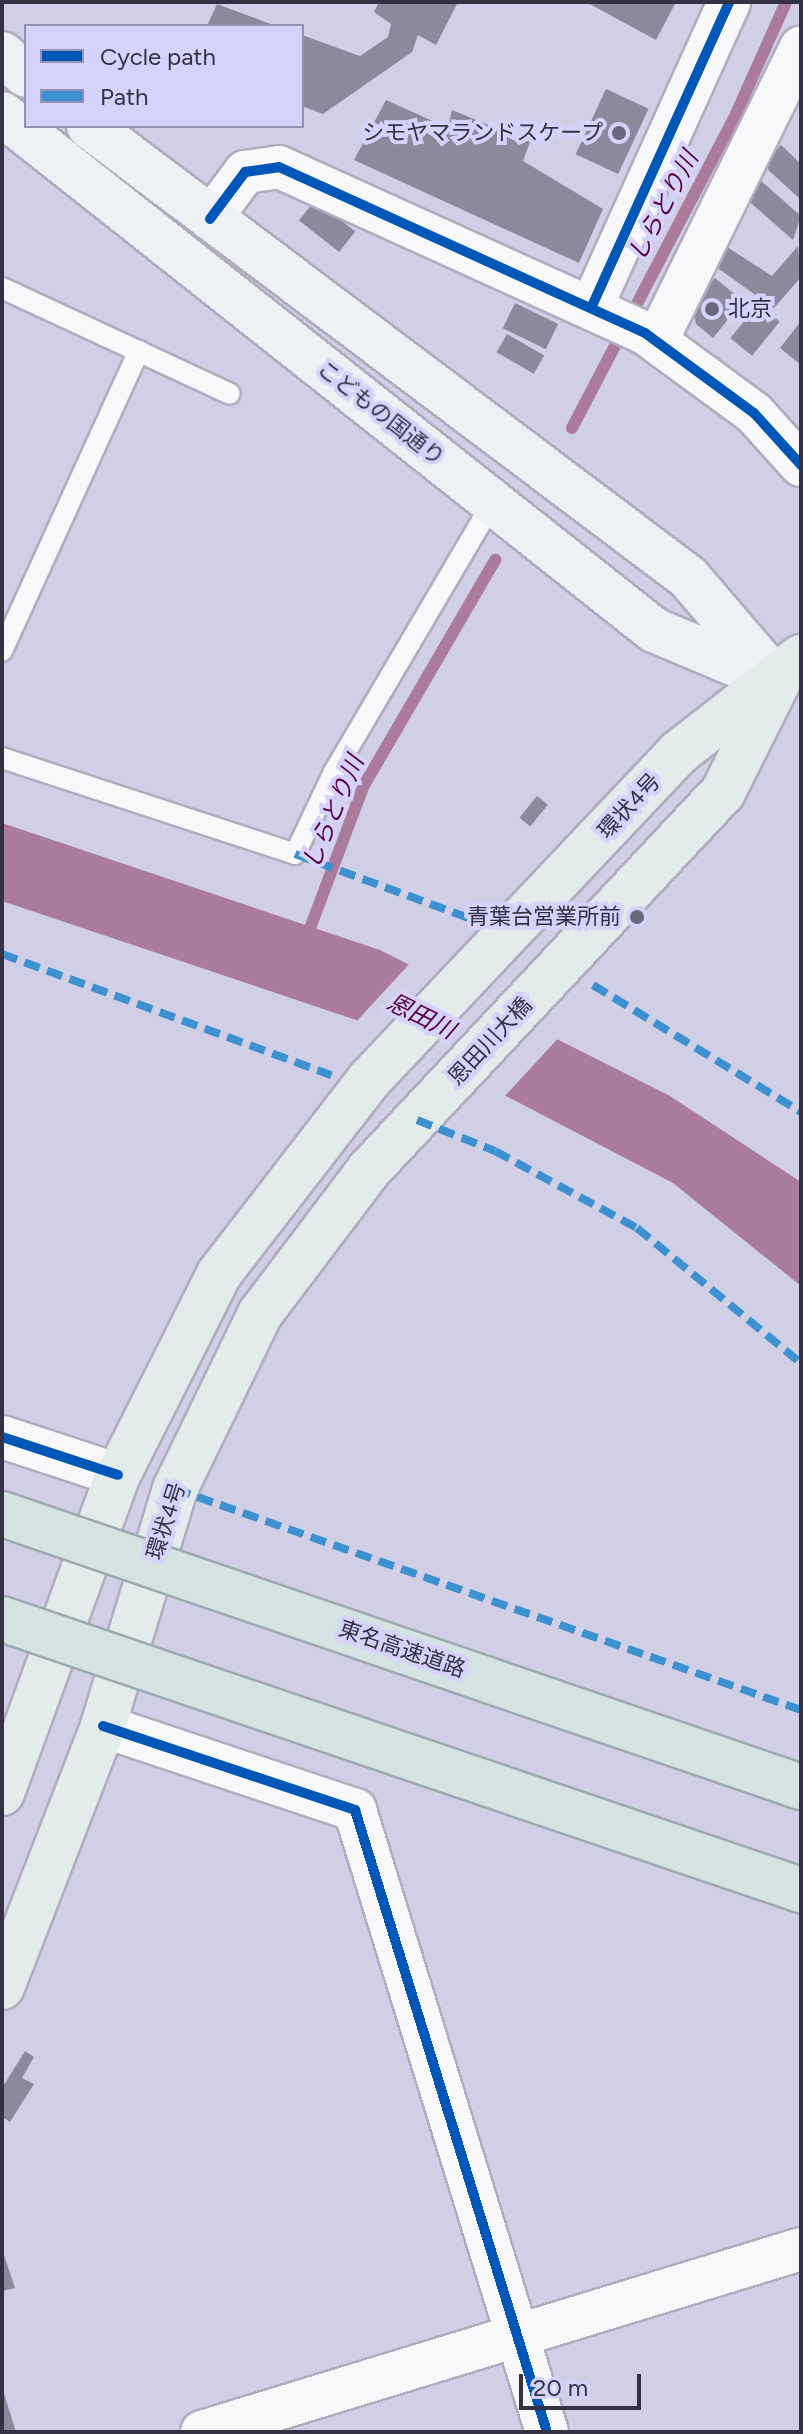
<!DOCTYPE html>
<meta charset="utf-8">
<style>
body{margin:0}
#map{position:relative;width:803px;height:2434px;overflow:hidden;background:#d1cfe6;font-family:Figtree,"Noto Sans JP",sans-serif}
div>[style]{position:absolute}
.water>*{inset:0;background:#aa7b9a}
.pier>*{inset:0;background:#d1cfe6}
.stream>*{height:12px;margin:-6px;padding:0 6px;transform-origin:6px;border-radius:6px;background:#aa7b9a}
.building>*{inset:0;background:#8d899a;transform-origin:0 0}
.roads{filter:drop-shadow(2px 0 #afadbf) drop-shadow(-2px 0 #afadbf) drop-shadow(0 2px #afadbf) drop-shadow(0 -2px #afadbf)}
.service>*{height:20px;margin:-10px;padding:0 10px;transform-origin:10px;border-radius:10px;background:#f8f8fb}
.minor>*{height:42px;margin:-21px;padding:0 21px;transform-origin:21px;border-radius:21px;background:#f8f8fb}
.secondary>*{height:44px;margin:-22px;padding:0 22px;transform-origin:22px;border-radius:22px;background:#eef1f4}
.primary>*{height:44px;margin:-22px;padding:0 22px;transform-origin:22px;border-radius:22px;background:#e3ebeb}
.bridges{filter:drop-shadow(2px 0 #9dabb1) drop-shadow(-2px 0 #9dabb1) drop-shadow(0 2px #9dabb1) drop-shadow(0 -2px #9dabb1)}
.motorway-bridge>*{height:44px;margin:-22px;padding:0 22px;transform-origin:22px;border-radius:22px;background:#d4e2e1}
.quiet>*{height:8px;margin-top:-4px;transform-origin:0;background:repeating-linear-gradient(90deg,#3d91d1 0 16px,transparent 0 24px)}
.cycleway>*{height:10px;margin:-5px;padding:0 5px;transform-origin:5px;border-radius:5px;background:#0057b8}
.dots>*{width:22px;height:22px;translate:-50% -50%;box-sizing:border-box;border:4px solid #d5d2fd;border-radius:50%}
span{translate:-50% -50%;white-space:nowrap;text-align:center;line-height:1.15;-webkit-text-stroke:8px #d5d2fd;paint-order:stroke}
.poi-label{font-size:22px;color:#333142}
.right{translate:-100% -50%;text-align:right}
.left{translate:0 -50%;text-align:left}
.street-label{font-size:22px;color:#333142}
.water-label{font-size:24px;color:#59023a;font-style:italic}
.frame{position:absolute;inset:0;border:4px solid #333142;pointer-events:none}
.legend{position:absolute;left:24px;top:24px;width:280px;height:104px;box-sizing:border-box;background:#d5d2fd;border:2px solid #9492b2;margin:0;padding:10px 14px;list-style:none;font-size:24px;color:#333142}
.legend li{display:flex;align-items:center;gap:16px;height:40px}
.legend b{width:40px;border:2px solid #9492b2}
.scale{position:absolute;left:519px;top:2374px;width:122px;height:36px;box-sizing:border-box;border:4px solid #333142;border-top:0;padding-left:10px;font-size:24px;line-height:28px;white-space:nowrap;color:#333142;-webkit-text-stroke:6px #d5d2fd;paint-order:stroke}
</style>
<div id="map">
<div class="water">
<div style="clip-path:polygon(2px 823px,380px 950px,670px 1096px,801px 1182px,801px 1286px,673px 1183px,368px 1024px,2px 901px)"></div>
</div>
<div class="pier">
<div style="clip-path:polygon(412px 961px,563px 1033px,504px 1097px,355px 1023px)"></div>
</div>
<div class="stream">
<div style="left:572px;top:428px;width:354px;rotate:-62.4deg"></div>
<div style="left:736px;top:114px;width:123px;rotate:-65.9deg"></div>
<div style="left:306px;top:939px;width:162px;rotate:-69.4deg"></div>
<div style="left:363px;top:787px;width:263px;rotate:-59.8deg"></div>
</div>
<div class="building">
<div style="clip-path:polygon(379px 2px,458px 2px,436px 45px,418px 35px,412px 52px,323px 114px,302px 106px,302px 35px,360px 56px,388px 37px,391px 24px,374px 12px)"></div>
<div style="clip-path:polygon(586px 2px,676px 2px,656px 40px)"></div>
<div style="clip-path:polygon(217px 4px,276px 26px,207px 26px)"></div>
<div style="left:606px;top:89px;width:47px;height:72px;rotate:25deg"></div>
<div style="clip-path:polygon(386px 100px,448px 128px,452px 110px,530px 142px,523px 161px,603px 209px,579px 263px,354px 160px)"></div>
<div style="clip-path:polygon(781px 145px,801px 164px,801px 200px,763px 165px)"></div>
<div style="clip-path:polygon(759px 179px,801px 216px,793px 240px,744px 197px)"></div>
<div style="left:315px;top:200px;width:51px;height:26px;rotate:38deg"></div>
<div style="clip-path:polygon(798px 246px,801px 277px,774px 308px,712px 264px,727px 247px,772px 276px)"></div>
<div style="clip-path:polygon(715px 278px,743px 301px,713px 338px,696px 324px,692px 303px)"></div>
<div style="left:515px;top:303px;width:48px;height:28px;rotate:26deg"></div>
<div style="left:758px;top:304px;width:28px;height:44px;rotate:39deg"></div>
<div style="clip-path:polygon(801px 321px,801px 365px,780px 348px)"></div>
<div style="left:507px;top:334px;width:43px;height:21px;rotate:30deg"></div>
<div style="left:537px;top:796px;width:14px;height:28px;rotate:39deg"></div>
<div style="clip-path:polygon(25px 2051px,34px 2057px,22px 2078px,34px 2084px,10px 2122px,2px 2117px,2px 2088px)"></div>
<div style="clip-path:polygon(2px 2249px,15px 2288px,2px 2291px)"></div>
<div style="clip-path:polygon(2px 2390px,3px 2390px,16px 2432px,2px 2432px)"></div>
</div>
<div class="roads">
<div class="service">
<div style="left:2px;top:288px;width:251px;rotate:24.9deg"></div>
<div style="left:2px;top:651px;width:330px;rotate:-65.5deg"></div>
<div style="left:2px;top:758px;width:308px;rotate:18.1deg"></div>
<div style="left:295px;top:854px;width:91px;rotate:-64.6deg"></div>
<div style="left:334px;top:772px;width:313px;rotate:-59.5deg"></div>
</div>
<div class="minor">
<div style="left:210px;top:219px;width:59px;rotate:-53.3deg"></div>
<div style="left:245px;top:172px;width:34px;rotate:-8deg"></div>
<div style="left:279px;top:167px;width:402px;rotate:24.4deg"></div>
<div style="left:645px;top:333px;width:135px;rotate:36.3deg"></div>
<div style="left:754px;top:413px;width:70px;rotate:47.9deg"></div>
<div style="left:592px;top:306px;width:333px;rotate:-65.7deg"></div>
<div style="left:657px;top:340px;width:326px;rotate:-63.8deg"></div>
<div style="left:2px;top:1437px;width:122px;rotate:18.1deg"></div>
<div style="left:103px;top:1726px;width:266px;rotate:18.4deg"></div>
<div style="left:355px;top:1810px;width:651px;rotate:72.85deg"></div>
<div style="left:202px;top:2432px;width:626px;rotate:-16.99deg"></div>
</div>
<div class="secondary">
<div style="left:2px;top:54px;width:32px;rotate:41deg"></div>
<div style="left:2px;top:114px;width:831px;rotate:38.36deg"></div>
<div style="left:654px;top:630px;width:134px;rotate:22.8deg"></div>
<div style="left:89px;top:126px;width:750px;rotate:36.98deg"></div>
<div style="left:688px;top:577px;width:129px;rotate:49.4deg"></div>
</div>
<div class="primary">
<div style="left:2px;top:1793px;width:338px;rotate:-70deg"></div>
<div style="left:118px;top:1475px;width:225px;rotate:-63.3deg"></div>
<div style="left:219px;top:1274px;width:245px;rotate:-52.3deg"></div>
<div style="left:369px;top:1080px;width:450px;rotate:-46.6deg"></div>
<div style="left:678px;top:753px;width:156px;rotate:-38deg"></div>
<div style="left:2px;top:1987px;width:280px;rotate:-68.8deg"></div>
<div style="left:103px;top:1726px;width:248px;rotate:-73.1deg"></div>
<div style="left:175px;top:1489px;width:195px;rotate:-64.1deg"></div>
<div style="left:260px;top:1314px;width:179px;rotate:-52.9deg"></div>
<div style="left:368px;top:1171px;width:519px;rotate:-46.87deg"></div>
<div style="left:723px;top:792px;width:123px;rotate:-63.4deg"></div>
</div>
</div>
<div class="bridges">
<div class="motorway-bridge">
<div style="left:2px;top:1514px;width:844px;rotate:18.86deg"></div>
<div style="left:2px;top:1619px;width:844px;rotate:18.74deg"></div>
</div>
</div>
<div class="quiet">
<div style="left:295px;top:854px;width:185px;rotate:20.2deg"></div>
<div style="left:2px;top:954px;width:351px;rotate:20.2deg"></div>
<div style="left:593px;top:985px;width:244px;rotate:31.4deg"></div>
<div style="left:417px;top:1120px;width:84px;rotate:21.7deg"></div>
<div style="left:495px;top:1151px;width:162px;rotate:28.5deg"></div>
<div style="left:637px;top:1228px;width:212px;rotate:39.5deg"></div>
<div style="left:175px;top:1489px;width:664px;rotate:19.44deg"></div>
</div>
<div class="cycleway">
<div style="left:210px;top:219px;width:59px;rotate:-53.3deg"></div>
<div style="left:245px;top:172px;width:34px;rotate:-8deg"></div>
<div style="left:279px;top:167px;width:402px;rotate:24.4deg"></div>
<div style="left:645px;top:333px;width:135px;rotate:36.3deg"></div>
<div style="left:754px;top:413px;width:70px;rotate:47.9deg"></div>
<div style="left:592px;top:306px;width:333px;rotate:-65.7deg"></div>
<div style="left:2px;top:1437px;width:122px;rotate:18.1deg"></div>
<div style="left:103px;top:1726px;width:266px;rotate:18.4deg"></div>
<div style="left:355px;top:1810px;width:651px;rotate:72.85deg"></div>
</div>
<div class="dots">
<div style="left:619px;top:133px;background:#6a687b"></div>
<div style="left:712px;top:309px;background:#6a687b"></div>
<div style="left:637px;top:917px;background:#6a687b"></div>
</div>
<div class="poi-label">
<span class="right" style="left:603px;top:133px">シモヤマランドスケープ</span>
<span class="left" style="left:728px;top:309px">北京</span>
<span class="right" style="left:621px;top:917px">青葉台営業所前</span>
</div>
<div class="street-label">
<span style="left:381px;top:413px;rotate:38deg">こどもの国通り</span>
<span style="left:629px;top:806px;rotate:-47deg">環状4号</span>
<span style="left:490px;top:1041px;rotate:-47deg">恩田川大橋</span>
<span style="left:166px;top:1521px;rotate:-72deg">環状4号</span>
<span style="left:402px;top:1649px;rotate:19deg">東名高速道路</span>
</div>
<div class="water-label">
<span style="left:663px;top:206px;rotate:-62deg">しらとり川</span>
<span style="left:333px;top:812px;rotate:-67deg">しらとり川</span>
<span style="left:421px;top:1016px;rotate:26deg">恩田川</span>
</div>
<div class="frame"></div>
<ul class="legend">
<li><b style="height:10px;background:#0057b8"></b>Cycle path</li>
<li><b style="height:10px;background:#3d91d1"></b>Path</li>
</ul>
<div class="scale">20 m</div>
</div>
